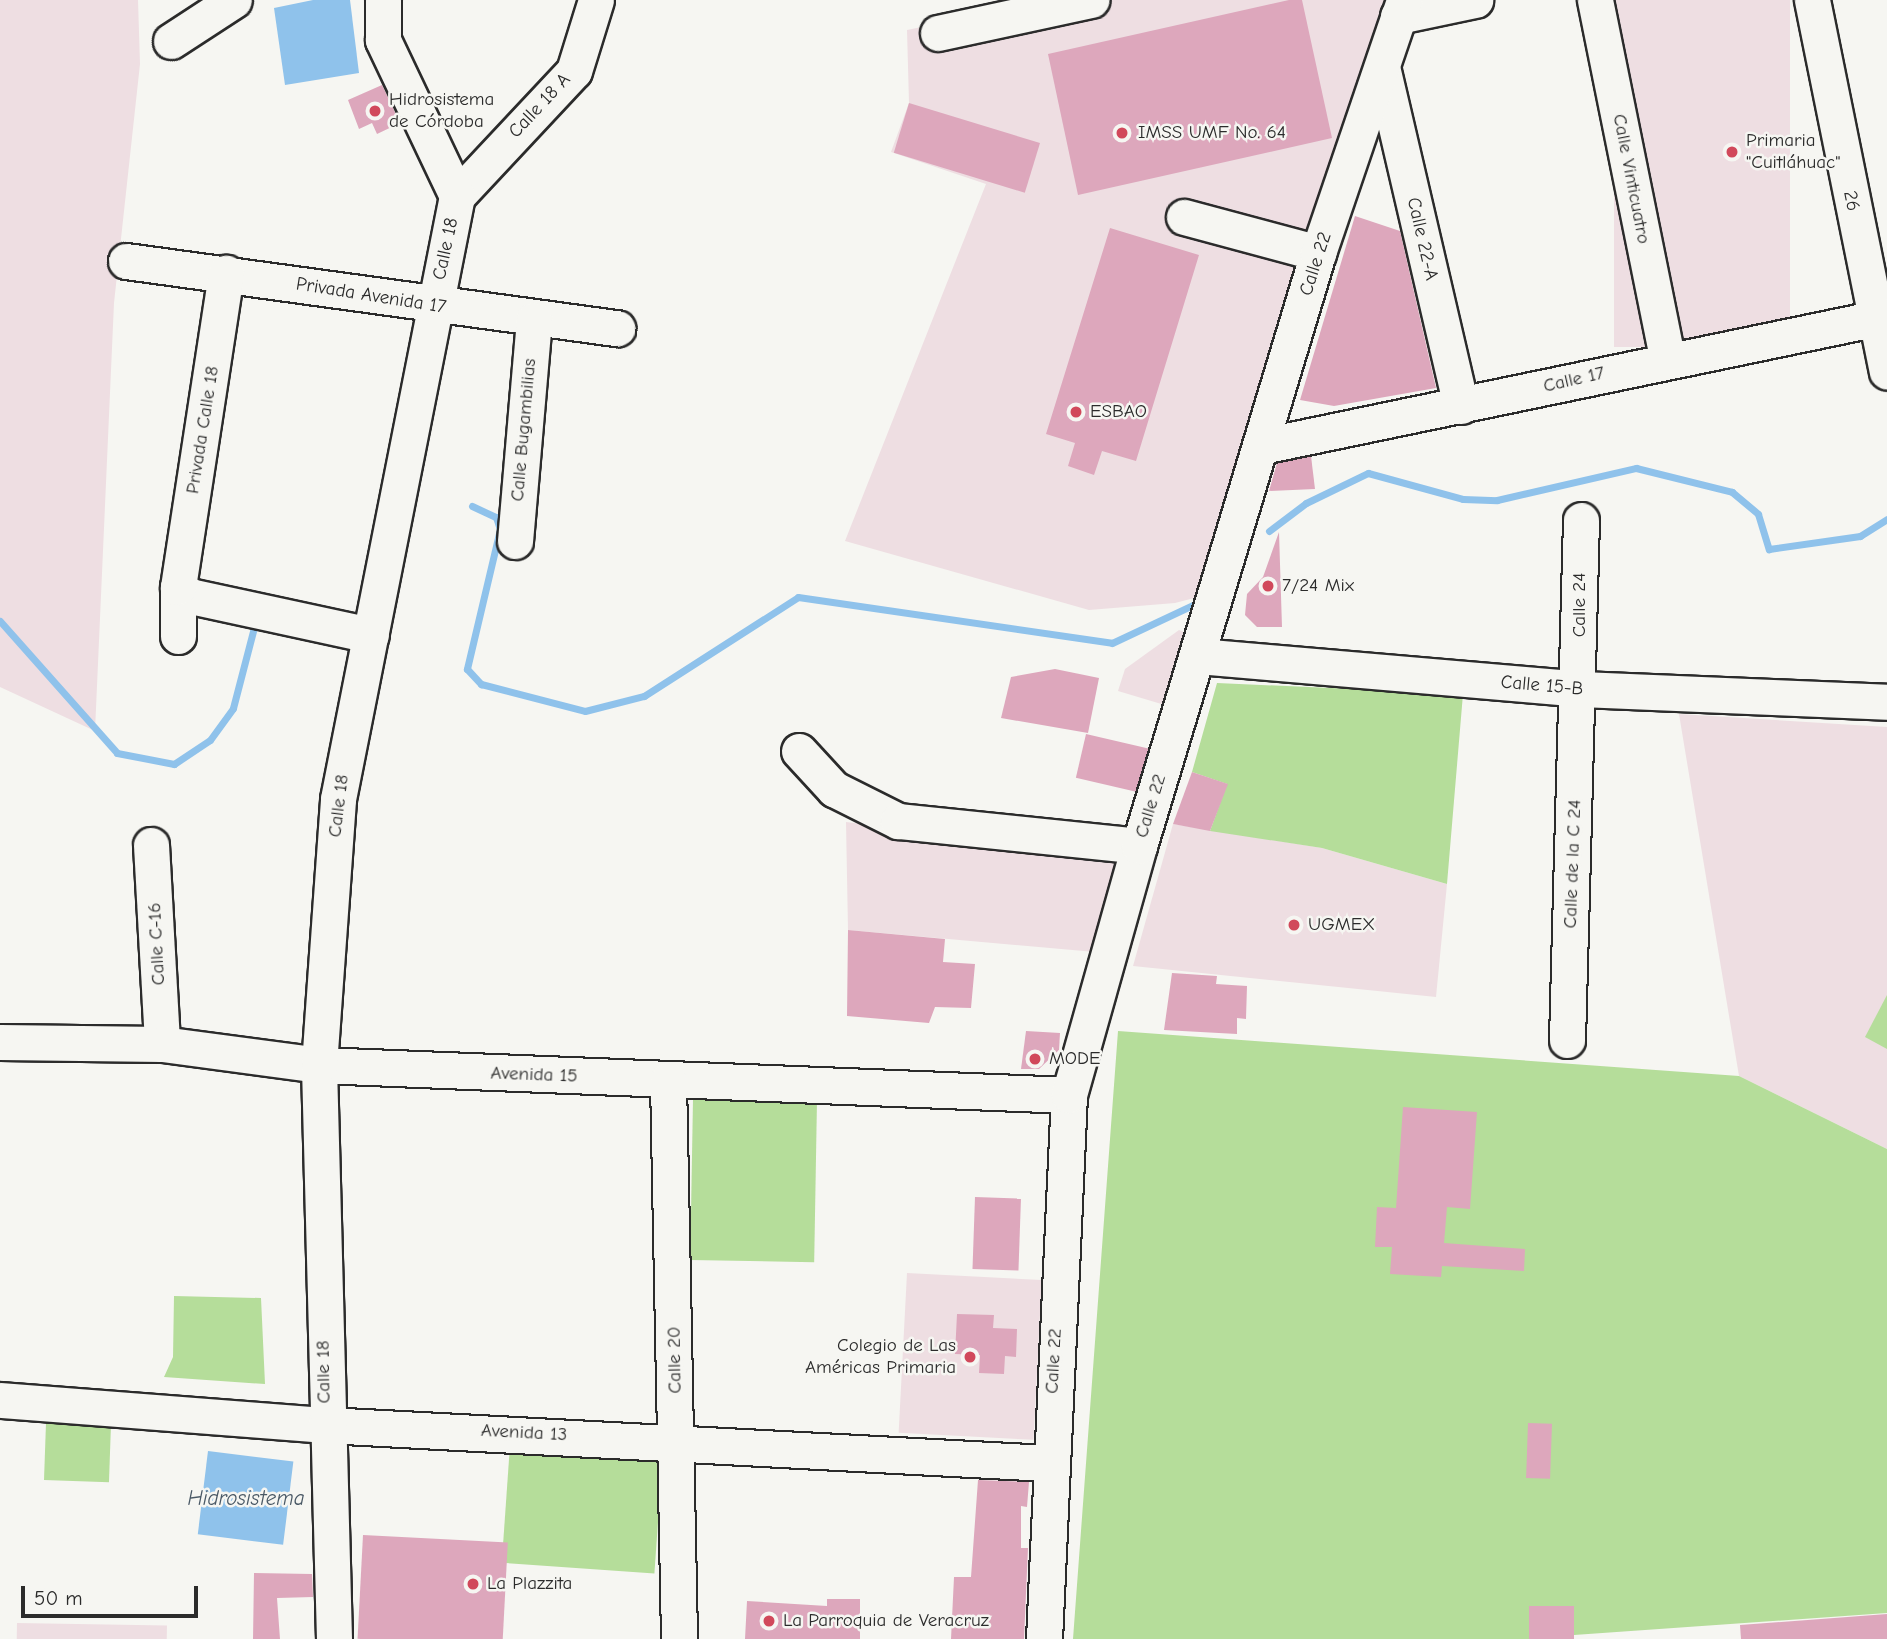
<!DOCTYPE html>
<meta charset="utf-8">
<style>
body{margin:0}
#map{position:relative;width:1887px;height:1639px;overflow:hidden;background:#f6f6f2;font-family:"Comic Neue",sans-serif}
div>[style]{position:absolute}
.built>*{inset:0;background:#eedee2;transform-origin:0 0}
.green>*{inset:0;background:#b5dd9a;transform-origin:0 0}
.water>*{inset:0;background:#8fc2eb;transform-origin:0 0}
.stream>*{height:7px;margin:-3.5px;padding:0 3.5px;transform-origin:3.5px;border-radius:3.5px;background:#8fc2eb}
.building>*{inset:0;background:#dda7bc;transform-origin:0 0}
.roads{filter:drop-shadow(2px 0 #2b2b2b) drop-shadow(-2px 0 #2b2b2b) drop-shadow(0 2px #2b2b2b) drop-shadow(0 -2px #2b2b2b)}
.minor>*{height:35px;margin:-17.5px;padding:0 17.5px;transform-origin:17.5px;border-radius:17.5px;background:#f6f6f2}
.dots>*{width:19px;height:19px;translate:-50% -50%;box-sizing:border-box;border:4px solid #f6f6f2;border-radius:50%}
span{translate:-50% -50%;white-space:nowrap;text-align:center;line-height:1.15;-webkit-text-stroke:5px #f6f6f2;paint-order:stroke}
.poi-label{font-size:19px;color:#2b2b2b}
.left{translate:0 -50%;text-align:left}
.right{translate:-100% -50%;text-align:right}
.street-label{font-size:19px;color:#2b2b2b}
.water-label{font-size:21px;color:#495865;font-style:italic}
.scale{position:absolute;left:21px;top:1586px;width:177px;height:32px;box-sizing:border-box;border:4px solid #2b2b2b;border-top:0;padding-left:9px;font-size:21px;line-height:24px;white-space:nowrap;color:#2b2b2b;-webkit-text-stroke:5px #f6f6f2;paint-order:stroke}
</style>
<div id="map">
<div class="built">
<div style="clip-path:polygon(0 0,138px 0,140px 64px,114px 303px,95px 731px,0 687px)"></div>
<div style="clip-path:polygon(1054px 0,1386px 0,1198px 597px,1175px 603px,1089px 610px,845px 541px,986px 184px,891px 152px,909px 103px,907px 30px)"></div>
<div style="left:1614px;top:0;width:176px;height:347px"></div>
<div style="clip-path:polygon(1179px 630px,1191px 635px,1168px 706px,1118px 691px,1125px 669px)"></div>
<div style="clip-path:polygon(1679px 714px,1887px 727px,1887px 1149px,1739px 1076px)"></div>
<div style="clip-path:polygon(846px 822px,1122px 856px,1095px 952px,848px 930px)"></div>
<div style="clip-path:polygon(1173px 824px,1322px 848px,1447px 884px,1436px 997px,1133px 966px)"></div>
<div style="left:907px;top:1273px;width:135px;height:160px;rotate:3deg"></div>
<div style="left:17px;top:1623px;width:150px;height:16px;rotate:1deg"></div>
</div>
<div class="green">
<div style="clip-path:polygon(1217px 683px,1463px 694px,1447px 884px,1322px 848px,1210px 831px,1227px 784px,1192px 772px)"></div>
<div style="clip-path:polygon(1887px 995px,1887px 1049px,1865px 1037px)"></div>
<div style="clip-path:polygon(1118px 1031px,1739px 1076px,1887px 1149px,1887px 1613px,1574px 1635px,1573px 1606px,1529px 1609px,1529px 1639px,1073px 1639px)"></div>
<div style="left:693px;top:1099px;width:124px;height:161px;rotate:1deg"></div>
<div style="clip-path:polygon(174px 1296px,261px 1298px,265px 1384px,164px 1377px,173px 1357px)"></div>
<div style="left:46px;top:1423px;width:65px;height:57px;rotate:2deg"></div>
<div style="left:510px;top:1445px;width:153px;height:118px;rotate:4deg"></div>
</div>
<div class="water">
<div style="clip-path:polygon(313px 0,350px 0,359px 73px,285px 85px,274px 8px)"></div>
<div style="left:208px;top:1451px;width:86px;height:84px;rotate:7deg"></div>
</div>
<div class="stream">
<div style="left:472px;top:506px;width:26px;rotate:25deg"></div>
<div style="left:496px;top:517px;width:13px;rotate:72deg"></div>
<div style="left:500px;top:529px;width:144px;rotate:103.3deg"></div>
<div style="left:467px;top:669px;width:21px;rotate:47deg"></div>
<div style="left:481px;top:684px;width:107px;rotate:14.6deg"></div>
<div style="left:585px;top:711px;width:61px;rotate:-14.3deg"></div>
<div style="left:644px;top:696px;width:183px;rotate:-32.7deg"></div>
<div style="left:798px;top:597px;width:317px;rotate:8.3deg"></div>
<div style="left:1112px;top:643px;width:96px;rotate:-25.2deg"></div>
<div style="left:1269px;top:531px;width:46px;rotate:-37.1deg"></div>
<div style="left:1306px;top:503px;width:69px;rotate:-25.8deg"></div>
<div style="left:1368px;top:473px;width:98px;rotate:15.3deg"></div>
<div style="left:1463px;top:499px;width:34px;rotate:2deg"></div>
<div style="left:1497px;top:500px;width:143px;rotate:-13deg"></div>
<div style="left:1636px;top:468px;width:99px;rotate:14deg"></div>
<div style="left:1732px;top:492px;width:34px;rotate:40deg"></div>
<div style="left:1758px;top:514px;width:37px;rotate:73deg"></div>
<div style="left:1769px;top:549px;width:92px;rotate:-8.1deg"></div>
<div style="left:1860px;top:536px;width:32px;rotate:-32deg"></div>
<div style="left:0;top:621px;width:176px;rotate:48.4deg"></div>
<div style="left:117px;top:753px;width:58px;rotate:10.9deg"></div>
<div style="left:174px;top:764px;width:43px;rotate:-33.7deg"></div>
<div style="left:210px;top:740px;width:39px;rotate:-54deg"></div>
<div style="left:233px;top:708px;width:91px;rotate:-75.4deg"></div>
</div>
<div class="building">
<div style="clip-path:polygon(1289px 0,1302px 0,1332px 138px,1078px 195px,1048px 54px)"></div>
<div style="clip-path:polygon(382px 85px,400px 123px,377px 134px,372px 123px,359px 129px,348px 100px)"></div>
<div style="left:909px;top:103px;width:137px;height:52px;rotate:17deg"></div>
<div style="clip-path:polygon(1355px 216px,1400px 231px,1436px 388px,1334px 406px,1300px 400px)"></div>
<div style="clip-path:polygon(1110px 228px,1199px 255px,1136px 461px,1102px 451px,1094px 475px,1068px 466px,1075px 443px,1046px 434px)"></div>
<div style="clip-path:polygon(1311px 456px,1315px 489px,1269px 491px,1277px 463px)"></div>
<div style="clip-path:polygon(1279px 532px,1282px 627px,1257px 627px,1245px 615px,1247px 594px,1263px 577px)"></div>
<div style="clip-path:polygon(1055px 669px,1099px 678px,1088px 733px,1001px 718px,1011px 677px)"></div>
<div style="left:1086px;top:734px;width:64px;height:45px;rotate:13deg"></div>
<div style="clip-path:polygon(1192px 772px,1228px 784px,1210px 831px,1173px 824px)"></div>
<div style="clip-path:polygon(848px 930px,945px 939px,943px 962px,975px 964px,971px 1008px,935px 1007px,929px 1023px,847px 1016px)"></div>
<div style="clip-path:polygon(1172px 973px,1217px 976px,1216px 984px,1247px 986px,1246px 1019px,1237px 1018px,1237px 1034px,1164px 1030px)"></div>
<div style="clip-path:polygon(1026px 1031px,1060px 1033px,1059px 1050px,1039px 1069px,1021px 1069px)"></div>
<div style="clip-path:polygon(1403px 1107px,1477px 1112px,1470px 1209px,1447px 1207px,1444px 1243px,1525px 1249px,1524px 1271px,1442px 1266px,1441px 1277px,1390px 1274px,1392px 1247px,1375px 1247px,1377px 1207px,1396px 1208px)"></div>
<div style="left:975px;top:1197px;width:46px;height:72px;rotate:2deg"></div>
<div style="clip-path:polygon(957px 1314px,994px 1315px,993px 1328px,1017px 1329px,1016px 1357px,1005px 1356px,1004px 1374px,979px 1373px,980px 1355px,955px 1354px)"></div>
<div style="left:1528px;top:1423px;width:24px;height:55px;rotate:2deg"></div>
<div style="clip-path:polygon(978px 1480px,1029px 1482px,1027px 1507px,1021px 1506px,1021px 1548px,1028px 1548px,1024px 1639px,951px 1639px,954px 1577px,971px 1577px)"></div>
<div style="left:363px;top:1535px;width:145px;height:104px;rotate:3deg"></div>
<div style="clip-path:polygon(254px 1573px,312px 1574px,313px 1597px,277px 1598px,280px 1639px,253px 1639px)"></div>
<div style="clip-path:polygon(827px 1599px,860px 1599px,860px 1639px,745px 1639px,747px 1601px,827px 1606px)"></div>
<div style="left:1574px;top:1606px;width:33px;height:45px;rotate:90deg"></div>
<div style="clip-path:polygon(1887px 1614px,1887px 1639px,1741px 1639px,1740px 1625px)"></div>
</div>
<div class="roads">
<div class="minor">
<div style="left:1595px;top:0;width:365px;rotate:78.6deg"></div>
<div style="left:1812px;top:0;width:379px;rotate:78.6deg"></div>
<div style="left:1398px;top:16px;width:79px;rotate:-11.7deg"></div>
<div style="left:938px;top:33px;width:157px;rotate:-12.2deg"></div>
<div style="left:171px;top:41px;width:75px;rotate:-33.1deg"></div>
<div style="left:1383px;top:71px;width:344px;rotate:76.9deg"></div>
<div style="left:457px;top:196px;width:171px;rotate:-46.9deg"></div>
<div style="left:574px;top:71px;width:74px;rotate:-72.8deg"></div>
<div style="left:1184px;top:217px;width:139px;rotate:15deg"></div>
<div style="left:126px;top:261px;width:496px;rotate:7.8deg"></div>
<div style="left:1262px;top:446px;width:638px;rotate:-11.75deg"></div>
<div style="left:515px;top:541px;width:222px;rotate:-85.1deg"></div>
<div style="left:178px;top:587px;width:15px;rotate:37deg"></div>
<div style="left:190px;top:596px;width:185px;rotate:12.2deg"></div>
<div style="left:178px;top:636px;width:49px;rotate:-90deg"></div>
<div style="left:178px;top:587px;width:318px;rotate:-81.3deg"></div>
<div style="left:1198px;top:656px;width:383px;rotate:4.9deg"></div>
<div style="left:1580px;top:689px;width:307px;rotate:2.4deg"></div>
<div style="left:799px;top:751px;width:52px;rotate:47.4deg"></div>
<div style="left:834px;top:789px;width:72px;rotate:26.6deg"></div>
<div style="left:898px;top:821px;width:242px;rotate:5.9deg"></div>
<div style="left:151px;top:845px;width:199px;rotate:86.8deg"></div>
<div style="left:1567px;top:1040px;width:520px;rotate:-88.46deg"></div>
<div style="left:0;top:1042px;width:162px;rotate:0.7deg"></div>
<div style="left:162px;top:1044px;width:158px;rotate:7.6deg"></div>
<div style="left:319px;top:1065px;width:751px;rotate:2.29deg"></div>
<div style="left:668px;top:1080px;width:559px;rotate:88.87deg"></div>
<div style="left:0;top:1400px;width:326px;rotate:4.4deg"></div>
<div style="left:325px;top:1425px;width:724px;rotate:3.01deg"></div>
<div style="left:334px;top:1639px;width:574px;rotate:-91.5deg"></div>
<div style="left:319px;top:1065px;width:267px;rotate:-85.9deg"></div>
<div style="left:338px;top:799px;width:615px;rotate:-78.84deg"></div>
<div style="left:457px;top:196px;width:173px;rotate:-115.4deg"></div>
<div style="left:383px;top:40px;width:40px;rotate:-90deg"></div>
<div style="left:1044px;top:1639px;width:545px;rotate:-87.37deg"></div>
<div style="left:1069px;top:1095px;width:259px;rotate:-74.3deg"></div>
<div style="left:1139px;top:846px;width:619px;rotate:-73.2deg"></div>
<div style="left:1318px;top:253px;width:267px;rotate:-71.2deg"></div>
</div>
</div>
<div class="dots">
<div style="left:375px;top:111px;background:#d1495b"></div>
<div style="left:1122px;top:133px;background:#d1495b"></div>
<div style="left:1732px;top:152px;background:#d1495b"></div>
<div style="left:1076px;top:412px;background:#d1495b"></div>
<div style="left:1268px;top:586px;background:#d1495b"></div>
<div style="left:1294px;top:925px;background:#d1495b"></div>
<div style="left:1035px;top:1059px;background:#d1495b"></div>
<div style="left:970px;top:1357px;background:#d1495b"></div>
<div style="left:473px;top:1584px;background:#d1495b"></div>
<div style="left:769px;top:1621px;background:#d1495b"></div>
</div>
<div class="poi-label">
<span class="left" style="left:389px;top:111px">Hidrosistema<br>de Córdoba</span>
<span class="left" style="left:1138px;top:133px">IMSS UMF No. 64</span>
<span class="left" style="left:1746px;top:152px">Primaria<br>"Cuitláhuac"</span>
<span class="left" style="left:1090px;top:412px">ESBAO</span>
<span class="left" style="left:1282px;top:586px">7/24 Mix</span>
<span class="left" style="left:1308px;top:925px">UGMEX</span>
<span class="left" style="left:1049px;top:1059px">MODE</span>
<span class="right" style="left:956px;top:1357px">Colegio de Las<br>Américas Primaria</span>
<span class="left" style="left:487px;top:1584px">La Plazzita</span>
<span class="left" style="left:783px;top:1621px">La Parroquia de Veracruz</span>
</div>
<div class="street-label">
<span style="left:540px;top:106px;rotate:-47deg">Calle 18 A</span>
<span style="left:1631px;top:179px;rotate:79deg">Calle Vinticuatro</span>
<span style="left:1851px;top:201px;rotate:79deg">26</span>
<span style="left:1422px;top:239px;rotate:77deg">Calle 22-A</span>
<span style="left:446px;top:249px;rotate:-78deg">Calle 18</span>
<span style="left:1316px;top:264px;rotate:-72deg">Calle 22</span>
<span style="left:371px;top:296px;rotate:9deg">Privada Avenida 17</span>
<span style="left:1574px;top:380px;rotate:-13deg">Calle 17</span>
<span style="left:203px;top:430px;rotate:-81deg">Privada Calle 18</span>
<span style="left:524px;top:430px;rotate:-85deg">Calle Bugambilias</span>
<span style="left:1580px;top:605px;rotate:-90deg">Calle 24</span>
<span style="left:1542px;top:686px;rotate:5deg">Calle 15-B</span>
<span style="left:339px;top:806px;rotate:-83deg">Calle 18</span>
<span style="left:1151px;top:806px;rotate:-73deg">Calle 22</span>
<span style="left:1573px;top:864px;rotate:-88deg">Calle de la C 24</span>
<span style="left:157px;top:944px;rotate:-93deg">Calle C-16</span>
<span style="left:534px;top:1075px;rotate:2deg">Avenida 15</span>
<span style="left:675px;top:1360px;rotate:-91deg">Calle 20</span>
<span style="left:1054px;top:1361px;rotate:-87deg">Calle 22</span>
<span style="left:324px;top:1372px;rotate:-91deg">Calle 18</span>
<span style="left:524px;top:1433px;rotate:3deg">Avenida 13</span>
</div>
<div class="water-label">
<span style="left:246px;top:1498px">Hidrosistema</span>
</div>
<div class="scale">50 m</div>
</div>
